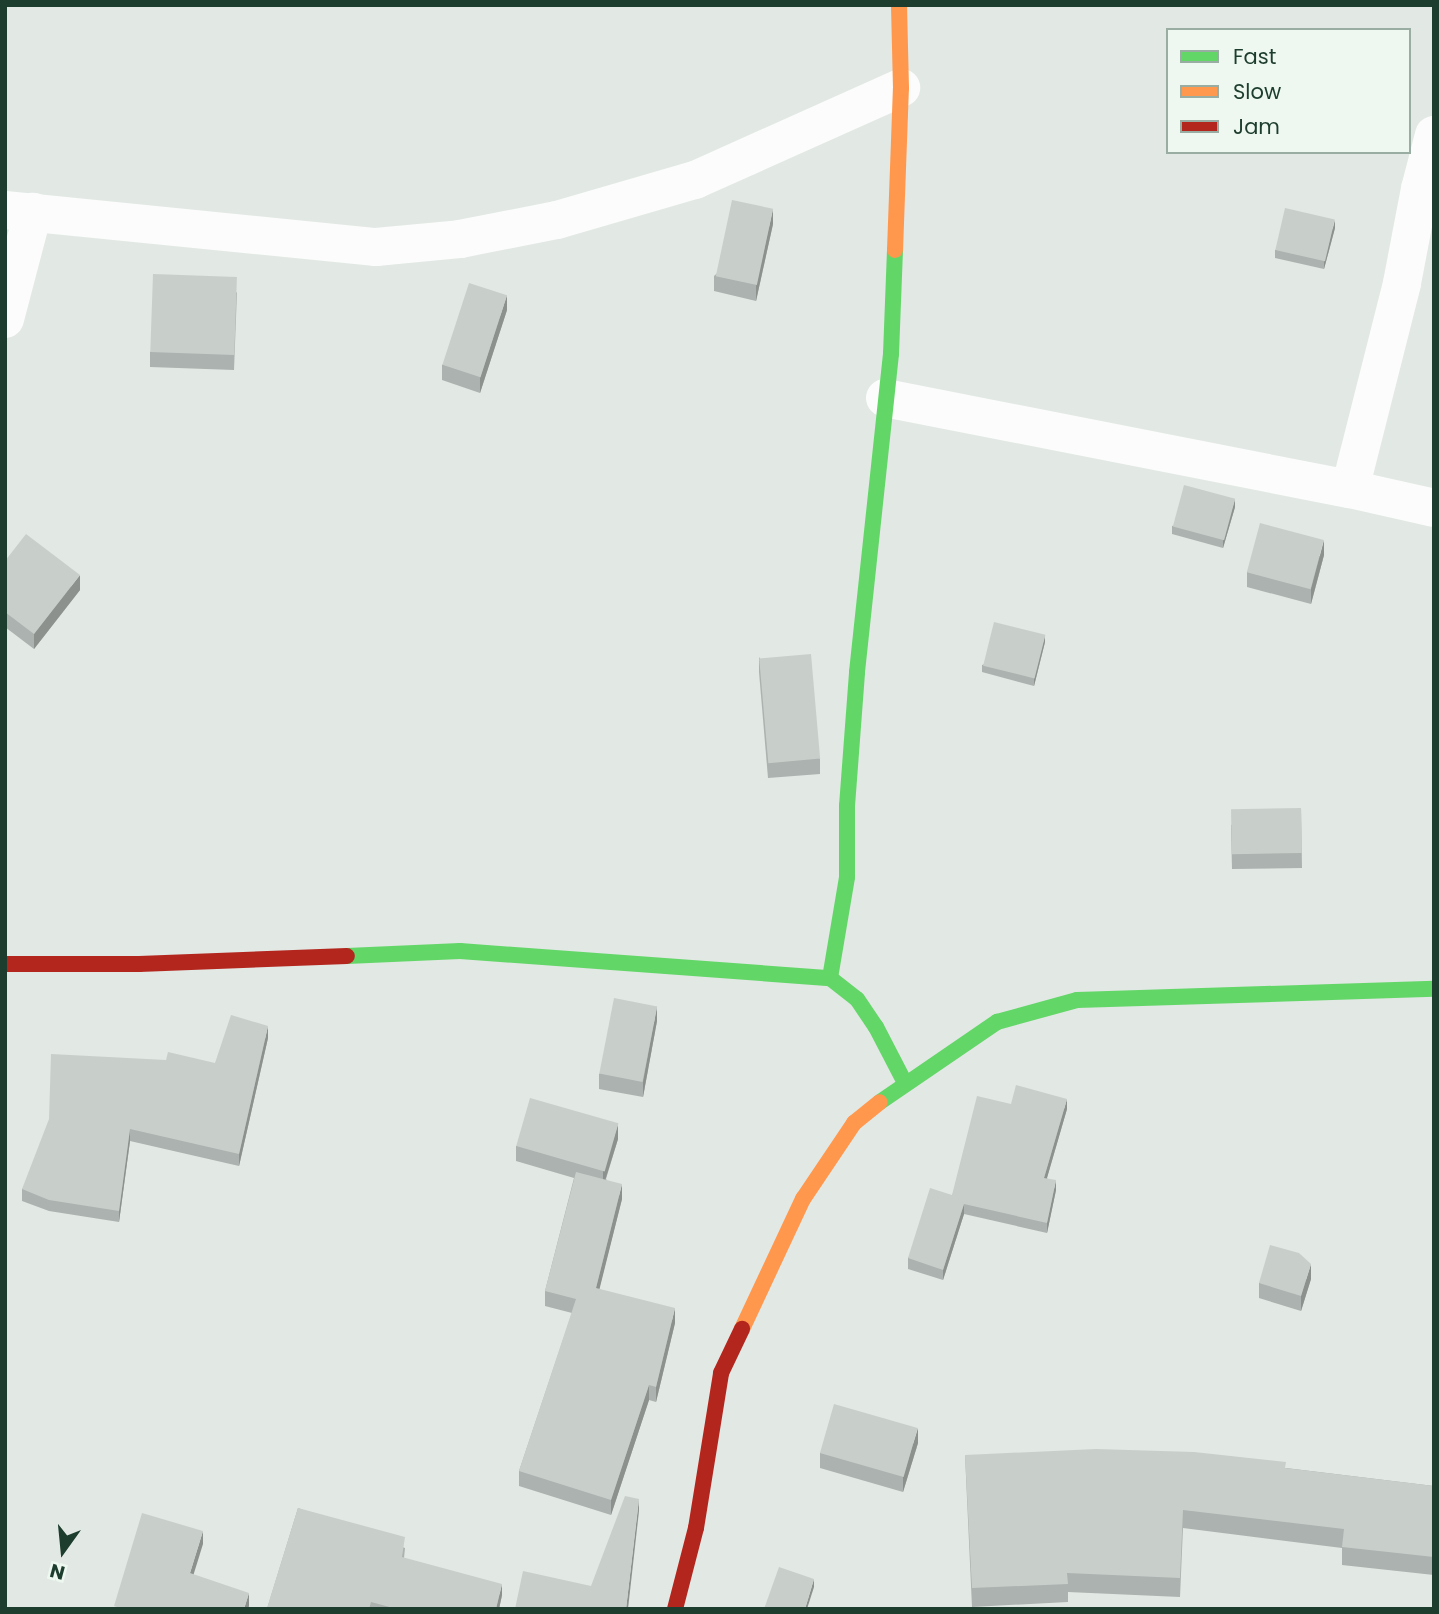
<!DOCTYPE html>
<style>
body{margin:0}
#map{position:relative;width:1439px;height:1614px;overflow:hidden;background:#e2e8e4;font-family:Poppins,sans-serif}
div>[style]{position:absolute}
.street>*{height:38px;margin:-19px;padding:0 19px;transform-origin:19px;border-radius:19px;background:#fbfcfb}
.fast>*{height:16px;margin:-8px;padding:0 8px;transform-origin:8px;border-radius:8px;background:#63d668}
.slow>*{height:16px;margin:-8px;padding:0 8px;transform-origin:8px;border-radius:8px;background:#ff974d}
.jam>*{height:16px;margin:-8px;padding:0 8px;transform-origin:8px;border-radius:8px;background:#b3261e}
.wall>*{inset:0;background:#acb2af}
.shaded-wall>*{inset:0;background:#8c918e}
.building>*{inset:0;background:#c8cfcb;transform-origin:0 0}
span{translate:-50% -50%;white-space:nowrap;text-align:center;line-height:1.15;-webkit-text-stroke:5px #eef8f1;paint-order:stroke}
.frame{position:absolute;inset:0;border:7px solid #1d3d2e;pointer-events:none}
.legend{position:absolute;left:1166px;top:28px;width:245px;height:126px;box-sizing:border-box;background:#eef8f1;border:2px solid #9aada3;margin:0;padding:9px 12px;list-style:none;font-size:21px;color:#1d3d2e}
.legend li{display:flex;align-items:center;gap:14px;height:35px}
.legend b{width:35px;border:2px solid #9aada3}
.north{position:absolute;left:28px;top:1516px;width:70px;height:70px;-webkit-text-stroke:5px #eef8f1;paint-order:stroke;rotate:195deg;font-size:19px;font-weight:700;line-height:28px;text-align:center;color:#1d3d2e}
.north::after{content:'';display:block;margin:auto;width:24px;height:32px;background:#1d3d2e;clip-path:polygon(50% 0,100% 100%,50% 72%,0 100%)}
</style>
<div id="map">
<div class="street">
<div style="left:5px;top:210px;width:373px;rotate:5.7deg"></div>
<div style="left:376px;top:247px;width:84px;rotate:-5.4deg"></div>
<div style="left:460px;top:239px;width:99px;rotate:-11.1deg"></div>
<div style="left:557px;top:220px;width:144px;rotate:-16.2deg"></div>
<div style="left:695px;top:180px;width:226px;rotate:-24.1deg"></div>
<div style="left:5px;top:319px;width:111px;rotate:-75.3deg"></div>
<div style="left:885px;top:398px;width:474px;rotate:11.1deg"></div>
<div style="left:1350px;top:489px;width:86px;rotate:12.7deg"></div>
<div style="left:1350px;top:489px;width:212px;rotate:-75.8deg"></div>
<div style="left:1402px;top:283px;width:96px;rotate:-79.2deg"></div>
<div style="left:1420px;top:189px;width:56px;rotate:-75.5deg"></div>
</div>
<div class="fast">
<div style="left:347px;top:956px;width:113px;rotate:-2.5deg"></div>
<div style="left:460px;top:951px;width:371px;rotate:4.2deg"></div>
<div style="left:830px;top:978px;width:34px;rotate:38deg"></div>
<div style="left:857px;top:999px;width:34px;rotate:56deg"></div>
<div style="left:876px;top:1027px;width:63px;rotate:62.6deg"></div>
<div style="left:830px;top:978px;width:102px;rotate:-80.4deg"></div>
<div style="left:847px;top:877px;width:71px;rotate:-90deg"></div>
<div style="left:847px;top:806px;width:134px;rotate:-85.7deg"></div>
<div style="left:857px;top:672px;width:320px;rotate:-83.9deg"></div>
<div style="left:891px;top:354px;width:104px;rotate:-87.8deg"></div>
<div style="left:880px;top:1102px;width:142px;rotate:-34.4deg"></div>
<div style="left:997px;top:1022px;width:83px;rotate:-15.4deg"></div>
<div style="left:1077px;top:1000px;width:357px;rotate:-1.8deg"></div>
</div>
<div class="slow">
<div style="left:895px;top:250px;width:162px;rotate:-87.9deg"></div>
<div style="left:901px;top:88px;width:83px;rotate:-91.4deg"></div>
<div style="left:742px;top:1329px;width:144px;rotate:-64.9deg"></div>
<div style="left:803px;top:1199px;width:92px;rotate:-56.1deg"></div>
<div style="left:854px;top:1123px;width:33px;rotate:-39deg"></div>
</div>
<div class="jam">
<div style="left:5px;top:964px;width:134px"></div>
<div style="left:139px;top:964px;width:208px;rotate:-2.2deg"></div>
<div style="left:675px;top:1609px;width:84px;rotate:-75.5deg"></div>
<div style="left:696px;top:1528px;width:157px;rotate:-80.8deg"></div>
<div style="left:721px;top:1373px;width:49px;rotate:-64.5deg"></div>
</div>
<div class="wall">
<div style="clip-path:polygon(773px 224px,756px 301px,714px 291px,714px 276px)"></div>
<div style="clip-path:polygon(1335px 228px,1324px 269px,1275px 258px,1275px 250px)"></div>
<div style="clip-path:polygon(237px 292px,234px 370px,150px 367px,150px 352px)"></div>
<div style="clip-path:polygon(507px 310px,480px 393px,442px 380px,442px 365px)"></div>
<div style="clip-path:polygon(1235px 507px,1223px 548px,1172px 534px,1172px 526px)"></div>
<div style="clip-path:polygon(1324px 555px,1311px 604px,1247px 587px,1247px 572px)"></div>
<div style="clip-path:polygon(5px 561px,80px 590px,34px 649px,5px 627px)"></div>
<div style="clip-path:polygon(1045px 642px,1034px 686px,982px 672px,982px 665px)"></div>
<div style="clip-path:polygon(759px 657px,820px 759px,820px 774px,768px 778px,759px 672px)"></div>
<div style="clip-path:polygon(1301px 808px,1302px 868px,1232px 869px,1231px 825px)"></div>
<div style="clip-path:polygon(657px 1021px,643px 1097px,599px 1089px,599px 1074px)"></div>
<div style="clip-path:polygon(268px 1038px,239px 1166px,130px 1141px,119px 1222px,49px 1211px,22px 1201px,22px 1189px,215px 1063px)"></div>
<div style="clip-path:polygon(1011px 1104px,1067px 1109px,1047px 1178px,1056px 1190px,1047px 1233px,964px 1214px,943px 1280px,908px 1269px,908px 1258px,952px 1195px)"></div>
<div style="clip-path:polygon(618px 1139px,606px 1179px,622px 1199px,599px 1289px,675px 1323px,656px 1402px,649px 1400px,611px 1515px,519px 1486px,519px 1471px,572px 1313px,545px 1306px,545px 1291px,574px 1178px,516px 1161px,516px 1146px)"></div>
<div style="clip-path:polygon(1311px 1279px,1301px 1311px,1259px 1298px,1259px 1283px)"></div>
<div style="clip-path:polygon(918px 1443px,903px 1492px,820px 1468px,820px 1453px)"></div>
<div style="clip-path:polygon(965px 1455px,1286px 1468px,1434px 1486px,1434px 1575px,1342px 1565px,1342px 1548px,1183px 1528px,1180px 1597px,1068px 1592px,1068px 1602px,972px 1607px)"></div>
<div style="clip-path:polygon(298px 1508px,405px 1548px,404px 1558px,502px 1595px,499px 1609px,267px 1609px)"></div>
</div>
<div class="shaded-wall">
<div style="clip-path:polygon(773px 209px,773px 224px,756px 301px,756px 286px)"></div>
<div style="clip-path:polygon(1335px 220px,1335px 228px,1324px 269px,1324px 262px)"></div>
<div style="clip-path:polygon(507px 295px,507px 310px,480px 393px,480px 378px)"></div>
<div style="clip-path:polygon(1235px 499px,1235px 507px,1223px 548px,1223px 540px)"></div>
<div style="clip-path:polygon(1324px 540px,1324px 555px,1311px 604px,1311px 589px)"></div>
<div style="clip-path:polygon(80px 575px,80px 590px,34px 649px,34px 634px)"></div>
<div style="clip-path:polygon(1045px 635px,1045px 642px,1034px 686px,1034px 678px)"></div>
<div style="clip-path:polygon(657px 1006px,657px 1021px,643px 1097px,643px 1082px)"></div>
<div style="clip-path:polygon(268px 1026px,268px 1038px,239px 1166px,239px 1154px)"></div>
<div style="clip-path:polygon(1067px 1099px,1067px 1109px,1044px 1188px,1044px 1178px)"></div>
<div style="clip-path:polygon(618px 1124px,618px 1139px,603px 1187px,603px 1172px)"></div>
<div style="clip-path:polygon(130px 1129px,130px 1141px,119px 1222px,119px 1211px)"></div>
<div style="clip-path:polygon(1056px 1180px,1056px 1190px,1047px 1233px,1047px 1223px)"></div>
<div style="clip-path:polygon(622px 1184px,622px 1199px,596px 1303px,596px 1288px)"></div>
<div style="clip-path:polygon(964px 1204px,964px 1214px,943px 1280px,943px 1270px)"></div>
<div style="clip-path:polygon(1311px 1264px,1311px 1279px,1301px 1311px,1301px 1296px)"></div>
<div style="clip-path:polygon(675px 1308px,675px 1323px,656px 1402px,656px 1387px)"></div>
<div style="clip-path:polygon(649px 1385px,649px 1400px,611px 1515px,611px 1500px)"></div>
<div style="clip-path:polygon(918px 1428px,918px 1443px,903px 1492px,903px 1477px)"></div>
<div style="clip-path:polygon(639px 1499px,639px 1511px,628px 1609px,626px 1609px)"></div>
<div style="clip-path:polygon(203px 1531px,203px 1544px,190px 1586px,190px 1573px)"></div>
<div style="clip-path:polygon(814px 1579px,814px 1587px,807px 1609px,805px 1609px)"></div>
<div style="clip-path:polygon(502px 1584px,502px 1595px,499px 1609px,496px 1609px)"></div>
<div style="clip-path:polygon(249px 1593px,249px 1606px,248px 1609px,244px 1609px)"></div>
</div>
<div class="building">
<div style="left:732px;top:200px;width:42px;height:78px;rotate:12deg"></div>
<div style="left:1285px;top:208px;width:51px;height:43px;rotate:13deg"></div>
<div style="left:153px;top:274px;width:84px;height:78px;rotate:2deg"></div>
<div style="left:469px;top:283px;width:40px;height:86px;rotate:18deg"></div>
<div style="left:1184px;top:485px;width:53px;height:43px;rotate:15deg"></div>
<div style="left:1260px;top:523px;width:66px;height:51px;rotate:15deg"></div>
<div style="clip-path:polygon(26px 534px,80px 575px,34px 634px,5px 612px,5px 561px)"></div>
<div style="left:994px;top:622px;width:53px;height:45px;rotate:14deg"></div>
<div style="left:811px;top:654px;width:105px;height:52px;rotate:85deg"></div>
<div style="left:1301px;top:808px;width:45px;height:70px;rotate:89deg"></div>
<div style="left:614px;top:998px;width:44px;height:77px;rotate:11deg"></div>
<div style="clip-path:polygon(231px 1015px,268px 1026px,239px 1154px,130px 1129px,119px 1211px,49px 1200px,22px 1189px,49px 1119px,51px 1054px,166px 1060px,168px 1052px,215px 1063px)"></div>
<div style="clip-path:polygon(1016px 1085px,1067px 1099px,1044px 1178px,1056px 1180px,1047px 1223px,964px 1204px,943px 1270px,908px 1258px,930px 1188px,952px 1195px,977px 1096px,1011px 1104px)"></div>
<div style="left:530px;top:1098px;width:92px;height:50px;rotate:16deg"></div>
<div style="clip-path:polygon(576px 1172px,622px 1184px,596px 1288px,675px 1308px,656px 1387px,649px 1385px,611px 1500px,519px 1471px,576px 1299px,545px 1291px)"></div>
<div style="clip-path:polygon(1270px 1245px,1299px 1253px,1311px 1264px,1301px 1296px,1259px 1283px)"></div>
<div style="left:834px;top:1404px;width:87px;height:51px;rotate:16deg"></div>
<div style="clip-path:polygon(1096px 1449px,1194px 1452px,1286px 1462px,1285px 1468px,1434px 1486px,1434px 1557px,1342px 1547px,1344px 1529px,1183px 1510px,1180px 1578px,1067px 1573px,1068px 1584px,972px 1588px,965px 1455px)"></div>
<div style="clip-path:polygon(625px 1496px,639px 1499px,626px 1609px,515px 1609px,523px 1571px,591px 1586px)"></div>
<div style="clip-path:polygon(298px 1508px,405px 1537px,402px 1557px,502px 1584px,496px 1609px,397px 1609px,371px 1602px,369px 1609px,267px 1608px)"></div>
<div style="clip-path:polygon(142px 1513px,203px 1531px,190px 1573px,249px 1593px,244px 1609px,122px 1609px,114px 1606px)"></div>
<div style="clip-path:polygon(779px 1567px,814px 1579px,805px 1609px,764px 1609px)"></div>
</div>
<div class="frame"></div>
<ul class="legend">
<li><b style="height:9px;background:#63d668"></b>Fast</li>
<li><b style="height:9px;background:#ff974d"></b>Slow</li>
<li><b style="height:9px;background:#b3261e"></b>Jam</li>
</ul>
<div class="north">N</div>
</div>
